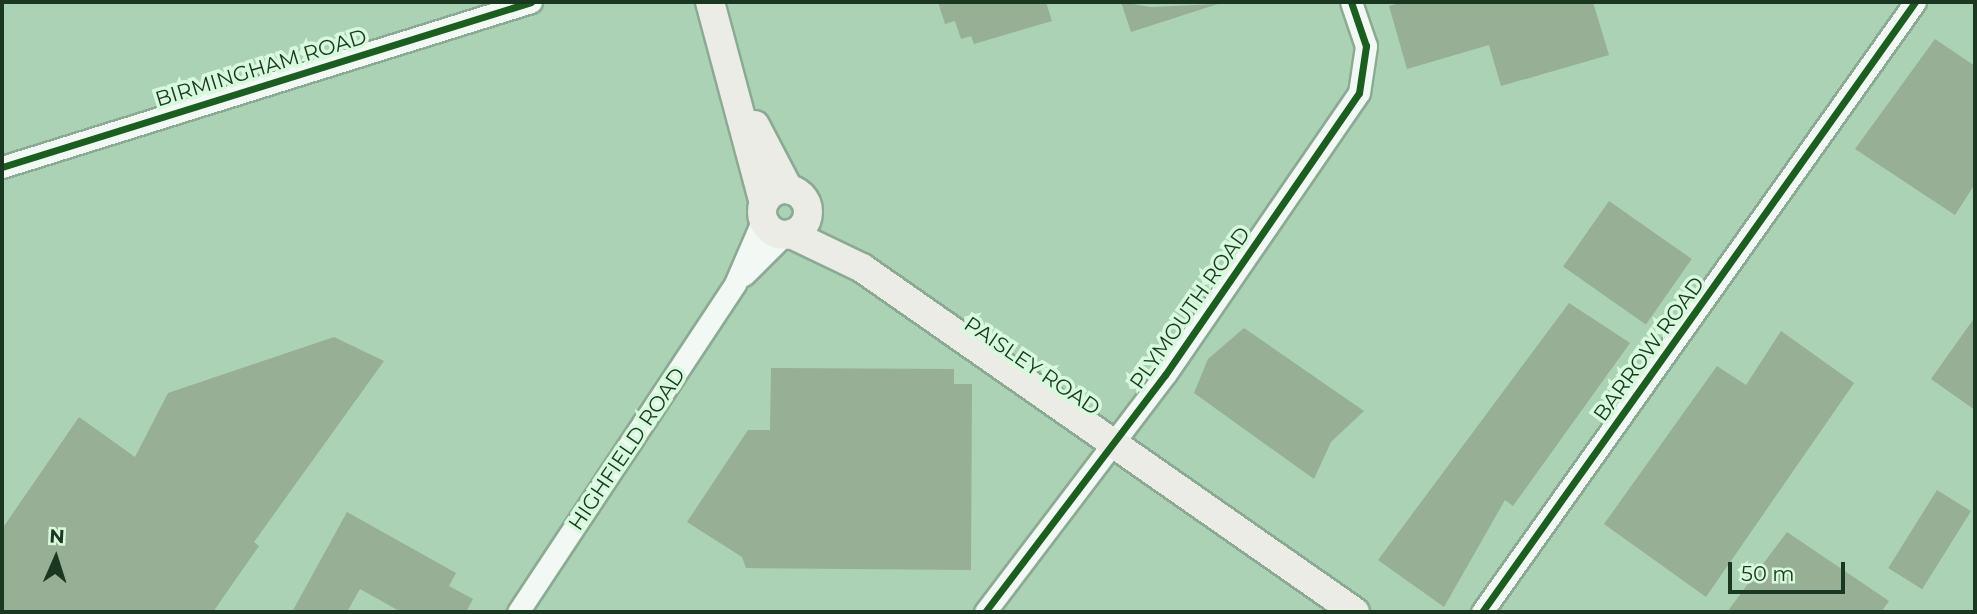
<!DOCTYPE html>
<style>
body{margin:0}
#map{position:relative;width:1977px;height:614px;overflow:hidden;background:#abd2b4;font-family:Montserrat,sans-serif}
div>[style]{position:absolute}
.building>*{inset:0;background:#97af94;transform-origin:0 0}
.roads{filter:drop-shadow(2px 0 #8caa93) drop-shadow(-2px 0 #8caa93) drop-shadow(0 2px #8caa93) drop-shadow(0 -2px #8caa93)}
.minor>*{height:21px;margin:-10.5px;padding:0 10.5px;transform-origin:10.5px;border-radius:10.5px;background:#f2f8f4}
.major>*{height:28px;margin:-14px;padding:0 14px;transform-origin:14px;border-radius:14px;background:#ecece6}
.major>.ring{margin:-14px;padding:0;box-sizing:content-box;background:none;border:28px solid #ecece6;border-radius:50%}
.cycleway>*{height:7px;margin:-3.5px;padding:0 3.5px;transform-origin:3.5px;border-radius:3.5px;background:#1b5e20}
span{translate:-50% -50%;white-space:nowrap;text-align:center;line-height:1.15;-webkit-text-stroke:7px #d7fadd;paint-order:stroke}
.street-label{font-size:21px;color:#1a3722}
.frame{position:absolute;inset:0;border:4px solid #1a3722;pointer-events:none}
.north{position:absolute;left:21px;top:523px;width:70px;height:70px;-webkit-text-stroke:5px #d7fadd;paint-order:stroke;rotate:3deg;font-size:19px;font-weight:700;line-height:28px;text-align:center;color:#1a3722}
.north::after{content:'';display:block;margin:auto;width:24px;height:32px;background:#1a3722;clip-path:polygon(50% 0,100% 100%,50% 72%,0 100%)}
.scale{position:absolute;left:1728px;top:562px;width:117px;height:32px;box-sizing:border-box;border:4px solid #1a3722;border-top:0;padding-left:9px;font-size:21px;line-height:24px;white-space:nowrap;color:#1a3722;-webkit-text-stroke:5px #d7fadd;paint-order:stroke}
</style>
<div id="map">
<div class="building">
<div style="clip-path:polygon(938px 2px,1046px 2px,1052px 21px,974px 44px,971px 36px,961px 39px,955px 21px,945px 24px)"></div>
<div style="clip-path:polygon(1121px 2px,1151px 7px,1218px 4px,1131px 32px)"></div>
<div style="clip-path:polygon(1402px 2px,1593px 2px,1609px 55px,1501px 86px,1489px 45px,1407px 69px,1389px 6px)"></div>
<div style="clip-path:polygon(1935px 39px,1975px 66px,1975px 184px,1955px 215px,1855px 149px)"></div>
<div style="left:1609px;top:201px;width:101px;height:80px;rotate:35deg"></div>
<div style="clip-path:polygon(1569px 303px,1630px 343px,1513px 506px,1505px 500px,1444px 607px,1378px 560px)"></div>
<div style="clip-path:polygon(1975px 317px,1975px 410px,1931px 379px)"></div>
<div style="clip-path:polygon(1244px 328px,1364px 411px,1331px 442px,1314px 479px,1194px 393px,1208px 359px)"></div>
<div style="clip-path:polygon(1781px 331px,1854px 383px,1706px 597px,1604px 524px,1717px 366px,1746px 385px)"></div>
<div style="clip-path:polygon(334px 337px,384px 361px,254px 542px,259px 546px,213px 612px,2px 612px,2px 529px,79px 417px,135px 457px,168px 393px)"></div>
<div style="clip-path:polygon(771px 368px,954px 369px,954px 384px,972px 384px,971px 570px,746px 568px,742px 557px,687px 522px,748px 430px,770px 430px)"></div>
<div style="left:1937px;top:490px;width:40px;height:92px;rotate:32deg"></div>
<div style="clip-path:polygon(347px 512px,456px 573px,449px 586px,473px 599px,466px 612px,401px 612px,360px 589px,347px 612px,292px 612px)"></div>
<div style="clip-path:polygon(1787px 532px,1889px 601px,1881px 612px,1727px 612px)"></div>
</div>
<div class="roads">
<div class="minor">
<div style="left:2px;top:167px;width:554px;rotate:-17.32deg"></div>
<div style="left:744px;top:275px;width:57px;rotate:-45deg"></div>
<div style="left:518px;top:612px;width:393px;rotate:-56.5deg"></div>
<div style="left:735px;top:284px;width:71px;rotate:-66.7deg"></div>
<div style="left:985px;top:612px;width:298px;rotate:-52.8deg"></div>
<div style="left:1165px;top:375px;width:342px;rotate:-55.5deg"></div>
<div style="left:1359px;top:93px;width:48px;rotate:-81.5deg"></div>
<div style="left:1366px;top:46px;width:46px;rotate:-108.8deg"></div>
<div style="left:1482px;top:612px;width:748px;rotate:-54.63deg"></div>
</div>
<div class="major">
<div style="left:710px;top:2px;width:208px;rotate:75deg"></div>
<div style="left:755px;top:125px;width:73px;rotate:62.4deg"></div>
<div class="ring" style="left:762px;top:189px;width:18px;height:18px"></div>
<div style="left:791px;top:234px;width:79px;rotate:25.6deg"></div>
<div style="left:862px;top:268px;width:601px;rotate:34.91deg"></div>
</div>
</div>
<div class="cycleway">
<div style="left:2px;top:167px;width:554px;rotate:-17.32deg"></div>
<div style="left:985px;top:612px;width:298px;rotate:-52.8deg"></div>
<div style="left:1165px;top:375px;width:342px;rotate:-55.5deg"></div>
<div style="left:1359px;top:93px;width:48px;rotate:-81.5deg"></div>
<div style="left:1366px;top:46px;width:46px;rotate:-108.8deg"></div>
<div style="left:1482px;top:612px;width:748px;rotate:-54.63deg"></div>
</div>
<div class="street-label">
<span style="left:261px;top:68px;rotate:-17deg">BIRMINGHAM ROAD</span>
<span style="left:1190px;top:308px;rotate:-55deg">PLYMOUTH ROAD</span>
<span style="left:1649px;top:349px;rotate:-54deg">BARROW ROAD</span>
<span style="left:1032px;top:366px;rotate:34deg">PAISLEY ROAD</span>
<span style="left:627px;top:449px;rotate:-56deg">HIGHFIELD ROAD</span>
</div>
<div class="frame"></div>
<div class="north">N</div>
<div class="scale">50 m</div>
</div>
